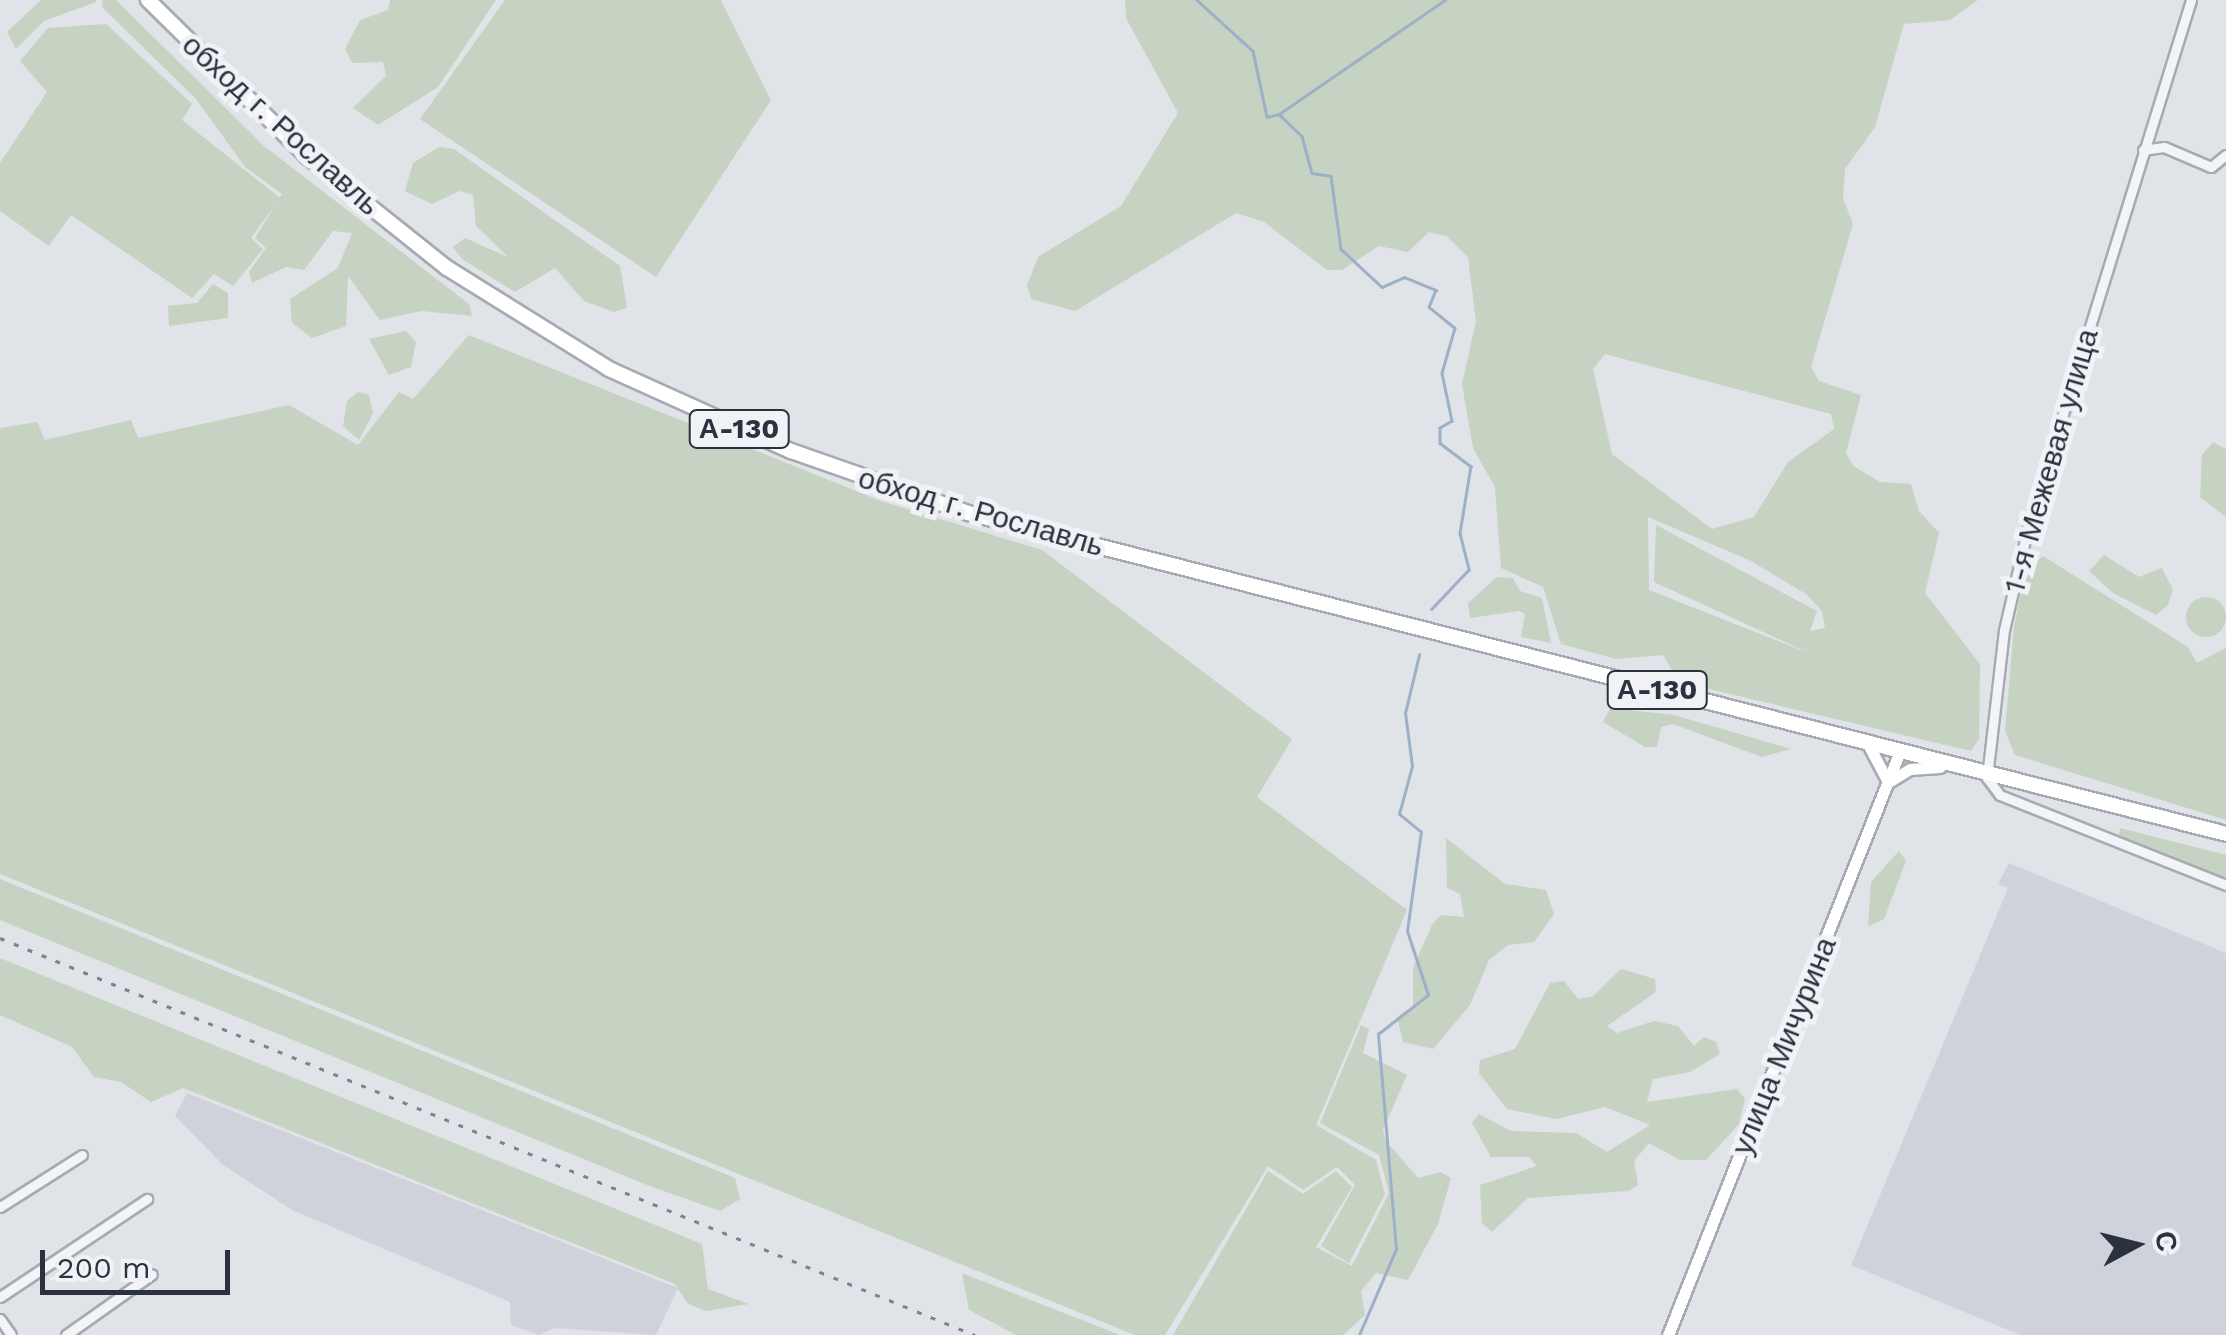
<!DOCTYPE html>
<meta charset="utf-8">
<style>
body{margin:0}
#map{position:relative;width:2226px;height:1335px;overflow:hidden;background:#e0e3e8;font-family:"Work Sans",sans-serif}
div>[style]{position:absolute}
.built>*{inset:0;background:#cfd2da}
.green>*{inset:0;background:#c6d2c2}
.round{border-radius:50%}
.stream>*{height:2.5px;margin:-1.25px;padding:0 1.25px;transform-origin:1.25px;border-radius:1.25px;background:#9db0c7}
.roads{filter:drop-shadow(2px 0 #a6aab2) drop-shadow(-2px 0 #a6aab2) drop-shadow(0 2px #a6aab2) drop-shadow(0 -2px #a6aab2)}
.minor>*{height:9px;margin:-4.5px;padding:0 4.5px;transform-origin:4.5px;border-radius:4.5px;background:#f3f4f7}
.major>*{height:11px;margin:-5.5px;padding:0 5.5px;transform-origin:5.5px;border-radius:5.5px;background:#fff}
.highway>*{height:14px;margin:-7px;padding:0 7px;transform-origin:7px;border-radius:7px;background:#fff}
.rail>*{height:2.5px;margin-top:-1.25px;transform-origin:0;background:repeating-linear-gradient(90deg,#7b8391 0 5px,transparent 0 15px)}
span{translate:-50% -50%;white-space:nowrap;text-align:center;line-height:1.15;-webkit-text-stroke:10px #f0f2f6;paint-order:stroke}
.shield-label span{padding:2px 8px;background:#f0f2f6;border:2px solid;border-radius:8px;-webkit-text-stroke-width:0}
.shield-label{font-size:28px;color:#2a313f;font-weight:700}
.street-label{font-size:30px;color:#2a313f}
.north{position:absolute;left:2086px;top:1195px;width:100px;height:100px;-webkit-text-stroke:8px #f0f2f6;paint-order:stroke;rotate:83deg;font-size:28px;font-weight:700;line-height:40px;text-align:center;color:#2a313f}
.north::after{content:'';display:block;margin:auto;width:35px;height:45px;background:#2a313f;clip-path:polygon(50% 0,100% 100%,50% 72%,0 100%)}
.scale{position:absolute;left:40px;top:1250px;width:190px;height:45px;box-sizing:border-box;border:5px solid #2a313f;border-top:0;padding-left:12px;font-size:30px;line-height:35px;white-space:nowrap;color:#2a313f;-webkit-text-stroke:8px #f0f2f6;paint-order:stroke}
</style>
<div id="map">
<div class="built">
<div style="clip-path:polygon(2009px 863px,2226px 953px,2226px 1335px,2020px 1335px,1851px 1265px,2008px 888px,1998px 884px)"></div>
<div style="clip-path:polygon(187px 1093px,678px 1288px,656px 1335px,554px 1328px,539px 1335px,511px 1325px,510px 1302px,292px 1210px,222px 1164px,175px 1116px)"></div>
</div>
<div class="green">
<div style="clip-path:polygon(41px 0,96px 0,96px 2px,44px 21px,16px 49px,7px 32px)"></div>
<div style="clip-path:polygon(116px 0,264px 146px,469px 304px,472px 316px,421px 311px,380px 320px,348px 276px,346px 326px,312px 338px,292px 323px,290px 299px,338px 268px,352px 233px,333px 231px,304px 270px,286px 267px,252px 283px,249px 272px,266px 248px,255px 238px,282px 194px,245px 167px,196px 99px,102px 7px,103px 0)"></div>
<div style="clip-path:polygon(390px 0,496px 0,438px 87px,378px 125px,353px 108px,386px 76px,383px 62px,352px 63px,345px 49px,360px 20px,388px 10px)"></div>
<div style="clip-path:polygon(505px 0,721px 0,771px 100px,656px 277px,420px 119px)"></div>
<div style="clip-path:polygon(evenodd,1125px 0,1978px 0,1950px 20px,1904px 24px,1875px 127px,1845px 169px,1843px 198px,1853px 224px,1811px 367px,1819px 381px,1861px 395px,1846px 453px,1853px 466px,1880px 482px,1911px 484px,1919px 511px,1939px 533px,1925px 593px,1980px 664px,1979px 739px,1971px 751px,1679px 682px,1663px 655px,1616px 659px,1561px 644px,1543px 587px,1501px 568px,1495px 487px,1473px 448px,1462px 384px,1476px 321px,1468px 257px,1446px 236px,1429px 232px,1408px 252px,1379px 246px,1342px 270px,1327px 270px,1264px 222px,1236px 213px,1075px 311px,1031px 299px,1027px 285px,1038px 257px,1121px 206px,1178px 113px,1126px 18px,1125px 0,1605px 354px,1831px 414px,1834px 429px,1788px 462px,1754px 517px,1712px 529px,1612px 454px,1593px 369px,1605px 354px,1125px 0,1648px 517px,1751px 561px,1806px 594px,1822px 611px,1825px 628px,1810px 631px,1817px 611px,1656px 525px,1654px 582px,1811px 654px,1649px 590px,1648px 517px)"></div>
<div style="clip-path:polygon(106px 24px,192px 104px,182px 120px,280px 198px,251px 238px,263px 249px,233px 286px,214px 274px,192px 298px,71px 215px,49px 246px,0 211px,0 163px,47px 92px,20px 61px,48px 28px)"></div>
<div style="clip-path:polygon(439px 147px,454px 149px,620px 266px,627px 308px,614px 312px,584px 301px,555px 268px,515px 292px,462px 259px,453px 247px,465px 238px,508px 257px,476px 226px,473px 195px,459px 191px,432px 204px,405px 191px,413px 163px)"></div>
<div style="clip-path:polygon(213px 284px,228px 293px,228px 318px,169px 326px,168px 306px,197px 303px)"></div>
<div style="clip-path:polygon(406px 331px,416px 342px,411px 367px,389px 375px,369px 339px)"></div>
<div style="clip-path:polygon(469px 335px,881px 501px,1042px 550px,1292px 739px,1257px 797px,1407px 910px,1316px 1125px,1376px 1160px,1385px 1194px,1349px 1263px,1321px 1246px,1355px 1185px,1337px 1167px,1303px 1190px,1268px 1166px,1165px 1335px,1135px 1335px,0 874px,0 428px,37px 422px,45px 440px,131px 420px,138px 438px,289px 405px,358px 445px,399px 392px,413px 399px)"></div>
<div style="clip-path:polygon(358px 392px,369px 395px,373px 413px,359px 440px,343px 426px,347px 401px)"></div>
<div style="clip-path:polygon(2213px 442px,2226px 449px,2226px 517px,2200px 497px,2202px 455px)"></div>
<div style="clip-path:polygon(2104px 555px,2139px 577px,2162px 568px,2173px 590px,2168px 605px,2156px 615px,2113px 593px,2089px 571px)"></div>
<div style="clip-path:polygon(2043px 556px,2188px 647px,2197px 663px,2226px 648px,2226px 820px,2015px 755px,2005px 731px,2014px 627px,2025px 571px)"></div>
<div style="clip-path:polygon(1497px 577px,1513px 578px,1520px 591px,1542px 598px,1551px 643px,1521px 637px,1525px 614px,1519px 611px,1470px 618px,1468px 603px)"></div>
<div class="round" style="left:2186px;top:597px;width:40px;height:40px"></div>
<div style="clip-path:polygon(1610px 708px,1674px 715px,1791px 749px,1762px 757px,1673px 724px,1661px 727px,1657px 747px,1645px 747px,1603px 722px)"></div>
<div style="clip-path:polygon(2120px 828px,2226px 855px,2226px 878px,2119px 835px)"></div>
<div style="clip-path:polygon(1446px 838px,1505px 884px,1546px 890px,1554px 914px,1534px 942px,1508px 945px,1489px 960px,1470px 1005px,1433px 1049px,1403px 1042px,1397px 1017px,1413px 1006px,1413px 968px,1432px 925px,1441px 915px,1464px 917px,1460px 894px,1447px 888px)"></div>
<div style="clip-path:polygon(1899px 851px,1906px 861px,1884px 919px,1868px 926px,1871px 882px)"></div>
<div style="clip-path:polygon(0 879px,735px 1178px,740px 1199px,720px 1211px,647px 1185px,0 920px)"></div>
<div style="clip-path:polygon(0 958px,702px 1244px,708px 1289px,749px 1304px,706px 1311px,688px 1304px,675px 1284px,183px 1088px,151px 1102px,121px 1082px,94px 1077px,72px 1047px,0 1015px)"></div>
<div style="clip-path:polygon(1621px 969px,1655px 979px,1656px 992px,1607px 1026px,1617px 1033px,1654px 1021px,1678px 1026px,1694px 1046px,1704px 1037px,1716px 1042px,1720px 1054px,1690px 1072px,1653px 1079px,1647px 1102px,1737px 1089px,1745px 1099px,1739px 1124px,1706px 1160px,1680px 1160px,1649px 1143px,1634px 1161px,1638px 1185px,1628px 1191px,1528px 1198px,1492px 1232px,1482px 1223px,1480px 1185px,1537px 1166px,1529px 1157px,1491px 1157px,1472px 1123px,1479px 1114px,1511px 1131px,1576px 1133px,1607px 1152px,1650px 1125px,1605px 1107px,1556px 1119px,1507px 1109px,1479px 1073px,1480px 1060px,1515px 1049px,1550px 983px,1564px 981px,1578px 999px,1592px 997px)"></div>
<div style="clip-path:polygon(1361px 1025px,1369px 1029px,1363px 1053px,1407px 1075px,1383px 1130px,1386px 1141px,1418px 1178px,1440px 1172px,1451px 1178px,1438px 1224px,1408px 1280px,1376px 1273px,1361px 1291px,1365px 1315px,1343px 1335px,1173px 1335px,1268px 1171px,1303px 1194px,1336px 1171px,1352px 1187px,1316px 1247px,1352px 1266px,1389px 1193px,1379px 1155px,1320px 1123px)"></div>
<div style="clip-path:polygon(962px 1273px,1120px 1335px,1016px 1335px,969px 1310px)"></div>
</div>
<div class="stream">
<div style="left:1197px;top:0;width:76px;rotate:42.3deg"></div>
<div style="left:1253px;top:51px;width:67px;rotate:78deg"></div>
<div style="left:1267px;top:117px;width:12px;rotate:-14deg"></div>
<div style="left:1279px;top:114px;width:32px;rotate:44deg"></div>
<div style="left:1302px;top:136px;width:38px;rotate:75deg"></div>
<div style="left:1312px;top:173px;width:19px;rotate:9deg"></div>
<div style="left:1331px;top:176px;width:74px;rotate:82.2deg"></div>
<div style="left:1341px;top:249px;width:56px;rotate:42.8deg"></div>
<div style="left:1382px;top:287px;width:24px;rotate:-24deg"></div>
<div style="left:1404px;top:277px;width:35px;rotate:22deg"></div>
<div style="left:1436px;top:290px;width:18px;rotate:112deg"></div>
<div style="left:1429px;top:307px;width:33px;rotate:39deg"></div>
<div style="left:1455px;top:328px;width:47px;rotate:106.1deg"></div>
<div style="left:1442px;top:373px;width:49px;rotate:78.2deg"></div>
<div style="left:1452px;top:421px;width:14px;rotate:150deg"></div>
<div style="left:1440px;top:428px;width:15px;rotate:90deg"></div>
<div style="left:1440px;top:443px;width:39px;rotate:37deg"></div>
<div style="left:1471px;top:466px;width:68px;rotate:99.3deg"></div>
<div style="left:1460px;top:533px;width:38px;rotate:76deg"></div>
<div style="left:1469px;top:570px;width:54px;rotate:133.5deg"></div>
<div style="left:1279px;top:114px;width:201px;rotate:-34.5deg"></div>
<div style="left:1359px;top:1335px;width:94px;rotate:-66.7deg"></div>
<div style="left:1396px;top:1249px;width:216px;rotate:-94.8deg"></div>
<div style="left:1378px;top:1034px;width:63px;rotate:-38deg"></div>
<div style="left:1428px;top:995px;width:67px;rotate:-108.2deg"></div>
<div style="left:1407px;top:931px;width:100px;rotate:-82deg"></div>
<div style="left:1421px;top:832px;width:28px;rotate:-141deg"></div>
<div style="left:1399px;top:814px;width:50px;rotate:-74.8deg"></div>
<div style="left:1412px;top:766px;width:53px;rotate:-97.5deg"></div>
<div style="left:1405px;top:713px;width:60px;rotate:-76.4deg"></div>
</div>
<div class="roads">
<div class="minor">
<div style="left:2191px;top:0;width:552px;rotate:107.19deg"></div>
<div style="left:2028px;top:527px;width:106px;rotate:103.1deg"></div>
<div style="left:2004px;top:630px;width:149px;rotate:96.6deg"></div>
<div style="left:1987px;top:778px;width:21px;rotate:53deg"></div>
<div style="left:2000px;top:795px;width:243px;rotate:21.7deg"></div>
<div style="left:2143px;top:150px;width:21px;rotate:-8deg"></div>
<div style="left:2164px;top:147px;width:51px;rotate:23.1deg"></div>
<div style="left:2211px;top:167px;width:19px;rotate:-39deg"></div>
<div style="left:0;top:1207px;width:97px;rotate:-32.4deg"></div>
<div style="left:0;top:1297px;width:177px;rotate:-33.7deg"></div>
<div style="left:0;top:1319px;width:19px;rotate:55deg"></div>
<div style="left:66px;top:1335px;width:105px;rotate:-35.3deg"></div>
</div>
<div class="major">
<div style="left:1870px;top:748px;width:36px;rotate:62deg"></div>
<div style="left:1890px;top:781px;width:23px;rotate:-31deg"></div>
<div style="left:1910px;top:769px;width:30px;rotate:-4deg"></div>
<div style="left:1668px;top:1335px;width:623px;rotate:-68.34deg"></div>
</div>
<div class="highway">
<div style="left:148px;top:0;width:224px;rotate:44.5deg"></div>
<div style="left:308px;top:157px;width:178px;rotate:38.6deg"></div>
<div style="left:447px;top:268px;width:191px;rotate:31.9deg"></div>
<div style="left:609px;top:369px;width:200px;rotate:24.3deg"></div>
<div style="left:791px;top:451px;width:188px;rotate:19.3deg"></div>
<div style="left:968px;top:513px;width:1298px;rotate:14.31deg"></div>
</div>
</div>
<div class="rail">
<div style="left:0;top:938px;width:1053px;rotate:22.16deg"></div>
</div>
<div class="shield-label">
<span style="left:739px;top:429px">А-130</span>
<span style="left:1657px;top:690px">А-130</span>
</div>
<div class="street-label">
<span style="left:281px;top:125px;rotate:42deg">обход г. Рославль</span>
<span style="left:2051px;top:461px;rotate:-74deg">1-я Межевая улица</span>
<span style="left:981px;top:512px;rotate:16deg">обход г. Рославль</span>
<span style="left:1784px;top:1046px;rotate:-68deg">улица Мичурина</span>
</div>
<div class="north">С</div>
<div class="scale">200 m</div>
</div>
